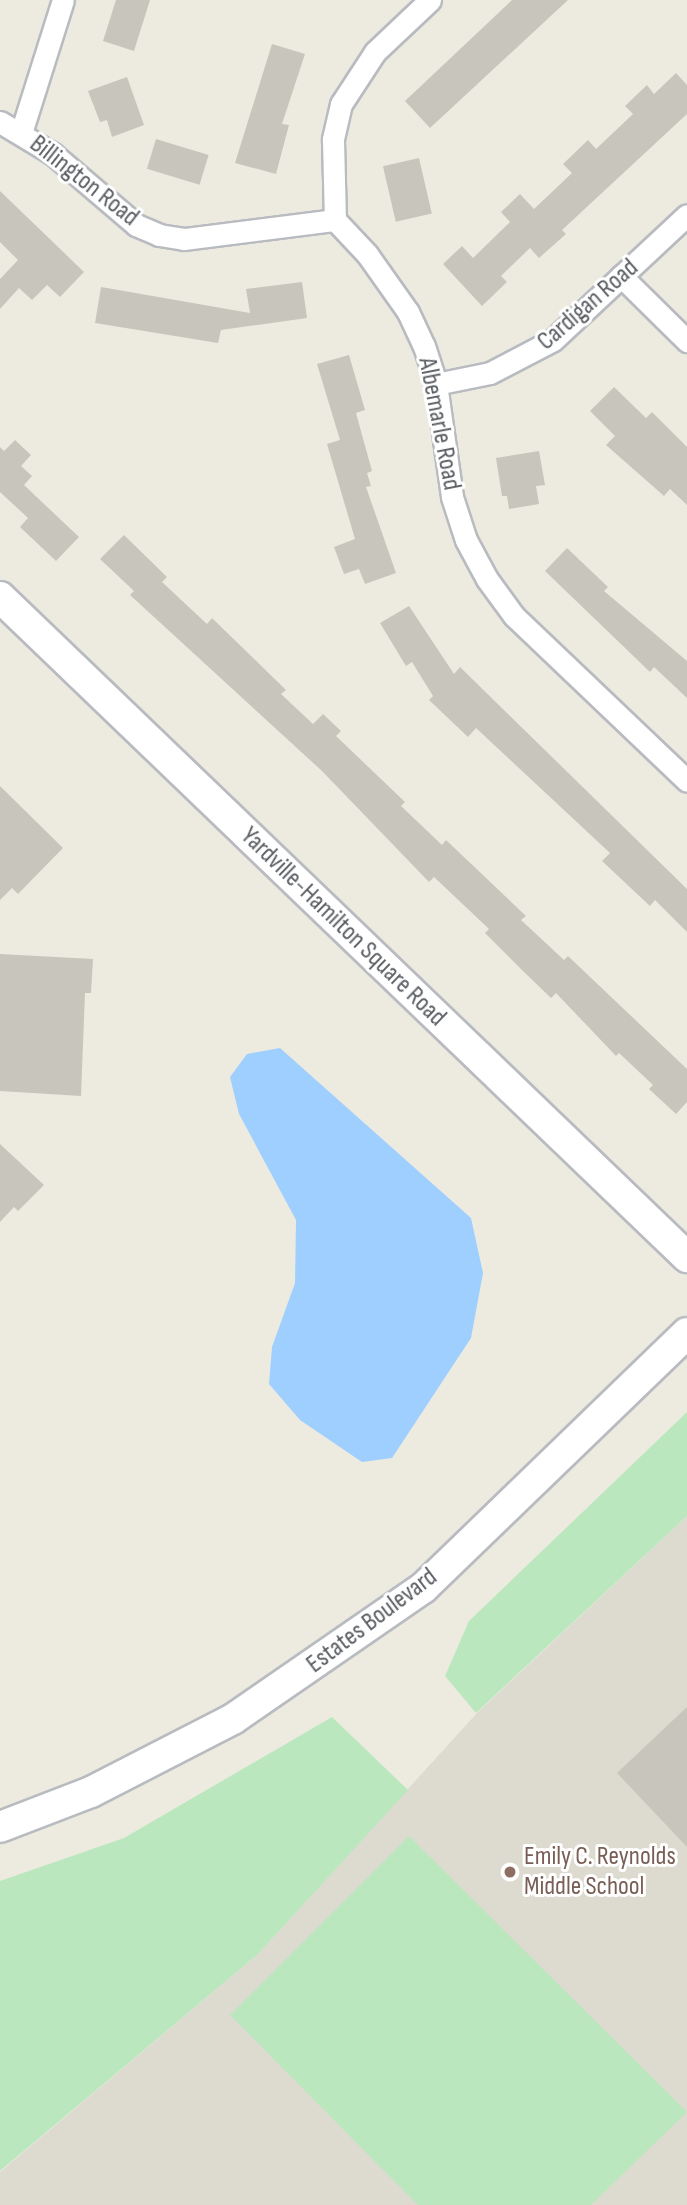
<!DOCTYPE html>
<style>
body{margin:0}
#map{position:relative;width:687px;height:2205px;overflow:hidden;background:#edebe0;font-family:"Sofia Sans Condensed",sans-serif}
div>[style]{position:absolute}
.education>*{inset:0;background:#dddacf}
.green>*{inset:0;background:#bbe7be}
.water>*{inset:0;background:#9ecfff}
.building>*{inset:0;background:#c8c5bd;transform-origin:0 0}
.roads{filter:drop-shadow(2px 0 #b8bbc0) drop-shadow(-2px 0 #b8bbc0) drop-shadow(0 2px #b8bbc0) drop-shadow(0 -2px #b8bbc0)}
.street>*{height:21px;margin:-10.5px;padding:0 10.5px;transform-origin:10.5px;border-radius:10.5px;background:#fff}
.secondary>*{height:30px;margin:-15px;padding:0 15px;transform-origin:15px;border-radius:15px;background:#fff}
.dots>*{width:19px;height:19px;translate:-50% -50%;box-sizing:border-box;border:4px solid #fff;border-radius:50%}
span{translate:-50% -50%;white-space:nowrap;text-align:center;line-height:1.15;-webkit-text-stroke:6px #fff;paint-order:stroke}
.street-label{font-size:26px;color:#595d62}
.education-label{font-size:26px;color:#785e54}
.left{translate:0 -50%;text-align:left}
</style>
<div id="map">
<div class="education">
<div style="clip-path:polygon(687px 1516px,687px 2205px,0 2205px,0 2172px,257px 1955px,477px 1713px)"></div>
</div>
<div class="green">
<div style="clip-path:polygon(687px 1412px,687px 1516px,476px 1713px,445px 1676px,469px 1621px)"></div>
<div style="clip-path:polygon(332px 1717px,408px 1790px,257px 1955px,0 2171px,0 1881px,124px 1838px)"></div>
<div style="clip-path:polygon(409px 1836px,687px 2112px,591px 2205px,418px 2205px,230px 2015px)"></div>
</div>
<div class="water">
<div style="clip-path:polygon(280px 1048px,471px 1218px,483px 1273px,471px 1338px,392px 1458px,362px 1462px,300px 1420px,269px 1384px,272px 1347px,295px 1283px,296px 1220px,239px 1114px,230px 1077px,247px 1054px)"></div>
</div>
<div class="building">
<div style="clip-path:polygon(116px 0,150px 0,134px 51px,103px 41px)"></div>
<div style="clip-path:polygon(512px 0,568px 0,430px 128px,405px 101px)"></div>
<div style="clip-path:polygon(272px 44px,305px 54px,282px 124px,289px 125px,276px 174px,235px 163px)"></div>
<div style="clip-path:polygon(676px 73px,687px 85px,687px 114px,562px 230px,566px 234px,539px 258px,530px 248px,501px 276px,507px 282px,482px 306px,443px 264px,462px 246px,473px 258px,510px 222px,501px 212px,520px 194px,534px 209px,572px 173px,563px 164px,588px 140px,596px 149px,633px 114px,625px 106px,647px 85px,654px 94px)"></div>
<div style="clip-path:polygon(127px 77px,144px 125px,112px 137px,107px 120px,100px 122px,88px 91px)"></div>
<div style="left:156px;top:139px;width:55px;height:31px;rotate:17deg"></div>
<div style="left:419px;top:158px;width:57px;height:37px;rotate:77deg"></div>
<div style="clip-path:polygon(0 191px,84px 272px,60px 297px,47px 285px,32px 300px,19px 288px,0 309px,0 279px,18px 260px,0 242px)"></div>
<div style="clip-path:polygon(302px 282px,307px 318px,221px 330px,218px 343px,95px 323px,101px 287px,250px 313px,246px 289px)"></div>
<div style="clip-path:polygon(349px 355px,365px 410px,356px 413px,372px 471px,367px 473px,371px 486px,366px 487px,396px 573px,365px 584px,359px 569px,344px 574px,334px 547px,355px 539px,327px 444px,340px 440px,317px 364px)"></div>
<div style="clip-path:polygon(614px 387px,646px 418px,652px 412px,687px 447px,687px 505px,670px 489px,664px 496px,606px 445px,615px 436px,590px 411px)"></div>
<div style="clip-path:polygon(15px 440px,31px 455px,21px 466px,32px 476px,24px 485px,79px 537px,56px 561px,20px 527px,28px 518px,0 492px,0 447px,4px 451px)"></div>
<div style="clip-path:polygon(539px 451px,545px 485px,536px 486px,539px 504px,509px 509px,507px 496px,502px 496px,496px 458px)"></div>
<div style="clip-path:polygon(124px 535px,167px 577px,162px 582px,207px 624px,212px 618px,286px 690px,281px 694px,313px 724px,323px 714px,341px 731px,336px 736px,405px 802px,401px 806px,442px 845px,446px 840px,526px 916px,521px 920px,564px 960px,568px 956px,687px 1069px,687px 1102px,676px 1114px,649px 1089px,653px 1085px,619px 1053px,616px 1056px,556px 993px,551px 998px,523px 971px,485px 933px,489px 929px,434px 877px,429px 882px,322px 771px,130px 595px,134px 591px,100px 559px)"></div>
<div style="clip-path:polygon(567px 548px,608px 587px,604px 591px,687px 661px,687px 698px,654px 667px,650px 672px,545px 571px)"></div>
<div style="clip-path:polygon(409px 606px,454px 674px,460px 667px,687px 889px,687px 932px,655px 900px,650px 906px,602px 861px,610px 853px,476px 728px,468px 737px,429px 700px,433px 696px,412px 662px,406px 666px,380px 623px)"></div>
<div style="clip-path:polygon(0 786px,63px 848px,18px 894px,12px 888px,0 900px)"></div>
<div style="clip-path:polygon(0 954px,93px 959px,91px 993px,85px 993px,81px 1096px,0 1091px)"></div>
<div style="clip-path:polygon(0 1144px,44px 1185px,18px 1211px,14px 1207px,0 1222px)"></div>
<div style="clip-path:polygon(687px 1707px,687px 1847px,617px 1773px)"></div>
</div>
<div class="roads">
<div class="street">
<div style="left:430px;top:0;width:76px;rotate:136.6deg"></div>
<div style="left:375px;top:52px;width:62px;rotate:123.2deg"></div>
<div style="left:341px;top:104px;width:37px;rotate:103deg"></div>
<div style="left:333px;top:140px;width:80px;rotate:88.6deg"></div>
<div style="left:335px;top:220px;width:47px;rotate:46.7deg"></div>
<div style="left:367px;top:254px;width:71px;rotate:54.7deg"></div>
<div style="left:408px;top:312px;width:38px;rotate:65deg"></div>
<div style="left:424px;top:346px;width:40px;rotate:72deg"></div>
<div style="left:436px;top:384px;width:114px;rotate:81.9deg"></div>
<div style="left:452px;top:497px;width:45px;rotate:72deg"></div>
<div style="left:466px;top:540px;width:44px;rotate:61.7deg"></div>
<div style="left:487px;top:579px;width:46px;rotate:53.9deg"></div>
<div style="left:514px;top:616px;width:239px;rotate:43.6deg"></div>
<div style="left:0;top:122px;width:62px;rotate:31.1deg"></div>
<div style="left:53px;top:154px;width:109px;rotate:40.5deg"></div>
<div style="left:136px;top:225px;width:25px;rotate:23deg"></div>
<div style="left:159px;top:235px;width:25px;rotate:9deg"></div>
<div style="left:184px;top:239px;width:152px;rotate:-7.2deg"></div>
<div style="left:21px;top:133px;width:139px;rotate:-72.5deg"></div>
<div style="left:621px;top:276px;width:93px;rotate:44.6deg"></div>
<div style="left:436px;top:384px;width:55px;rotate:-11.5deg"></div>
<div style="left:490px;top:373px;width:71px;rotate:-27.6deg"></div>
<div style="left:553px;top:340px;width:183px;rotate:-43deg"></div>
</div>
<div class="secondary">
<div style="left:0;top:597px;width:953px;rotate:43.85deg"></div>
<div style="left:0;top:1827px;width:97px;rotate:-21deg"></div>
<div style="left:91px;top:1792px;width:160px;rotate:-27.2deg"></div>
<div style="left:233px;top:1719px;width:231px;rotate:-34.6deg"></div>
<div style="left:423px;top:1588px;width:367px;rotate:-44deg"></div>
</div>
</div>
<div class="dots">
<div style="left:510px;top:1872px;background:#8d6e63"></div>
</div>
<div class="street-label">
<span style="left:84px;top:181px;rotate:38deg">Billington Road</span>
<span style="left:588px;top:305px;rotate:-41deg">Cardigan Road</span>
<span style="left:439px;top:424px;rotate:79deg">Albemarle Road</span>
<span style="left:343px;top:927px;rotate:44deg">Yardville-Hamilton Square Road</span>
<span style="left:372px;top:1621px;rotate:-37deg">Estates Boulevard</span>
</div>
<div class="education-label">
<span class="left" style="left:524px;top:1872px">Emily C. Reynolds<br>Middle School</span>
</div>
</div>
